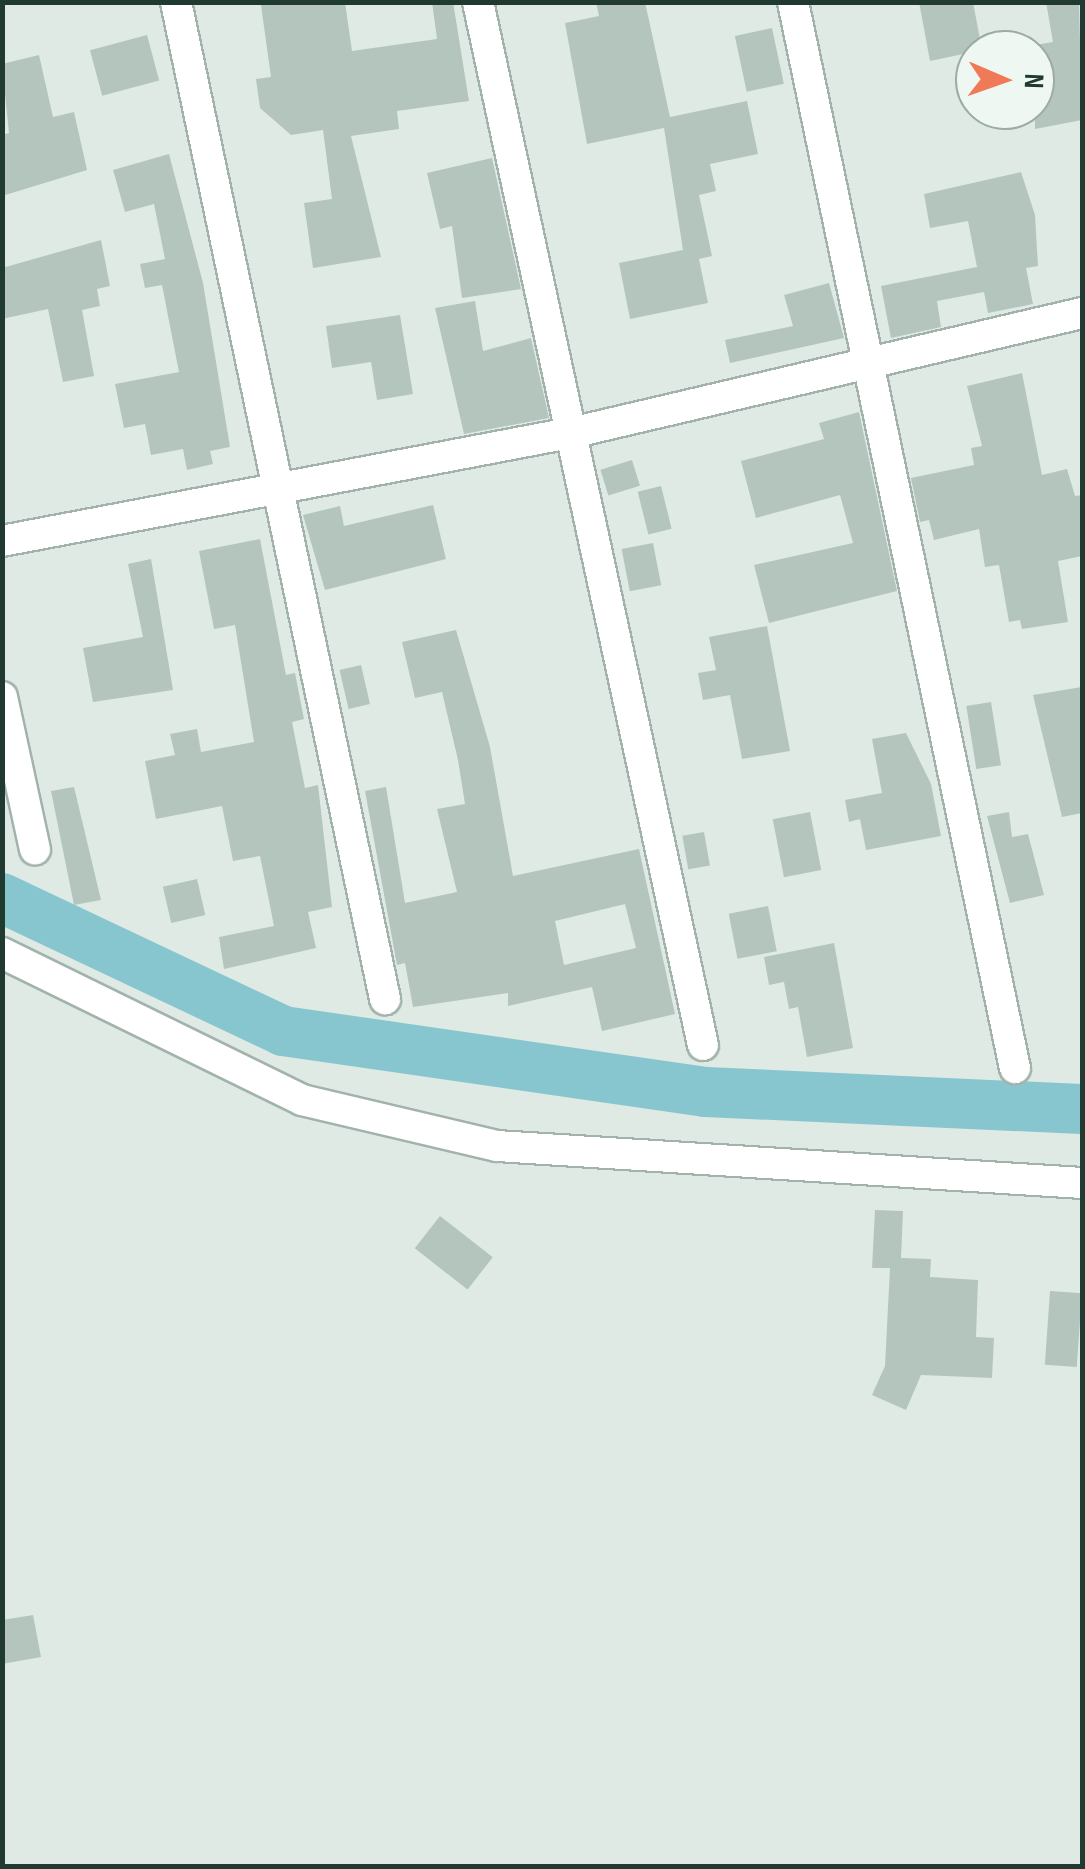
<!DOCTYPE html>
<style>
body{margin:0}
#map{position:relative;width:1085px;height:1869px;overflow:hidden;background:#dfeae5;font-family:"Sofia Sans Condensed",sans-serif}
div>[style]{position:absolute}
.river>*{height:50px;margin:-25px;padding:0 25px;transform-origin:25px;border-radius:25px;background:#87c6cf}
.building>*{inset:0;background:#b4c5be;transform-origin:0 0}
.roads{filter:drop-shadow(2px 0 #a2b2ac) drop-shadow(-2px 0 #a2b2ac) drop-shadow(0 2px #a2b2ac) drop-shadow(0 -2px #a2b2ac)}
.street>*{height:30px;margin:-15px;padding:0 15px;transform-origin:15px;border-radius:15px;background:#fff}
span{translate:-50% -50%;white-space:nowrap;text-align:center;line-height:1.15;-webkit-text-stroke:8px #eff7f3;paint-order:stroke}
.frame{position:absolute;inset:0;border:5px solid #203a32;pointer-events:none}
.north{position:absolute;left:955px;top:30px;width:100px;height:100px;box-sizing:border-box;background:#eff7f3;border:2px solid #9caba6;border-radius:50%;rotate:92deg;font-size:28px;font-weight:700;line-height:40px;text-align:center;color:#203a32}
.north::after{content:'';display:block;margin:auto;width:35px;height:45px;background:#f07957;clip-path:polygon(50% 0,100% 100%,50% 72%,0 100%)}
</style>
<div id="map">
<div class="river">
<div style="left:2px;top:898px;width:311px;rotate:25.3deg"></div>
<div style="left:283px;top:1031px;width:427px;rotate:8.2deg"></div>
<div style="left:706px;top:1092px;width:376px;rotate:2.6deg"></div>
</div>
<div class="building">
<div style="clip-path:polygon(345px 2px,352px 51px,437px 39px,432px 2px,453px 2px,469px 101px,397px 111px,399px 129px,351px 136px,381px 257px,313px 268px,304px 203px,332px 199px,323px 130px,291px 135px,260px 108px,256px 79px,271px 77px,261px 5px)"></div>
<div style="clip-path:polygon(596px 2px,645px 2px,670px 117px,747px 101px,758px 154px,710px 164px,716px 191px,699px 195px,712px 256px,699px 259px,708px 303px,630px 319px,619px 263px,683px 250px,664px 128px,587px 144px,565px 23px,599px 16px)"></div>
<div style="clip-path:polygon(919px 2px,973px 2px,982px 50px,930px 61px)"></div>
<div style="clip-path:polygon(1046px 2px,1079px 2px,1082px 120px,1035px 129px,1035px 45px,1053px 42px)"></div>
<div style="left:772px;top:28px;width:57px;height:38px;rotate:78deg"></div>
<div style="left:147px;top:35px;width:47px;height:59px;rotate:75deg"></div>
<div style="clip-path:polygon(39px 55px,53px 117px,74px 112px,87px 170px,2px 196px,2px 135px,9px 133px,2px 64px)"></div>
<div style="clip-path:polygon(169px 154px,203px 283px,230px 447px,210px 451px,213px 464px,187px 470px,183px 449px,151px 455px,145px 424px,124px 428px,115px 384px,179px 372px,162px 285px,145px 288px,140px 264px,165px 259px,154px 204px,125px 212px,113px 170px)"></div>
<div style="clip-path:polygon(492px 158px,521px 289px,462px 298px,452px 226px,440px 229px,427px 173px)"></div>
<div style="clip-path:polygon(1021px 172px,1035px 215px,1038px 266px,1026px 268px,1033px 304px,988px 313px,984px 292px,937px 301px,941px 327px,891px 338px,881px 286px,977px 267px,968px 221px,930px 228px,924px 194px)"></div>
<div style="clip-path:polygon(101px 240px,110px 286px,97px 289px,100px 306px,82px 310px,94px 376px,63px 382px,48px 309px,2px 319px,2px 268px)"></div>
<div style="clip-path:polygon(829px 283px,844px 338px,730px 363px,725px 340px,793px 326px,784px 295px)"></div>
<div style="clip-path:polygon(475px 301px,483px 351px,531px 338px,549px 418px,464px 434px,435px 308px)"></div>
<div style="clip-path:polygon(400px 315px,413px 394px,377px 400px,371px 362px,332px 368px,326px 326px)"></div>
<div style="clip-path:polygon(1022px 373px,1042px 475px,1067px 469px,1075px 496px,1082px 495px,1082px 556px,1058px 561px,1068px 622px,1022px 629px,1020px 620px,1009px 622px,999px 565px,985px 567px,979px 529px,934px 540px,929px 520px,920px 522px,911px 478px,974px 465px,971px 448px,982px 446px,967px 386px)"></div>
<div style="clip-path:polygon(859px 412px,897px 591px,769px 623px,754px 565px,853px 543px,840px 495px,756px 518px,741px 461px,824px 439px,819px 423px)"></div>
<div style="left:632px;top:460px;width:27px;height:33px;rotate:73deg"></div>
<div style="left:661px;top:486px;width:44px;height:24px;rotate:76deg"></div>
<div style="clip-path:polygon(433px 505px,446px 559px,325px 590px,303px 515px,340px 506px,344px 526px)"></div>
<div style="clip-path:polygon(260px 539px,286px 675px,295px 673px,304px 719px,292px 722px,305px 788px,318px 785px,332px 907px,308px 912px,316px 948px,224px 969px,219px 937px,274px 926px,260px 856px,233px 861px,222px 806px,156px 819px,145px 761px,175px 755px,170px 734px,197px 729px,201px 752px,254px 742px,235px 625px,214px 629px,199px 551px)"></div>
<div style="left:653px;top:543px;width:43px;height:32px;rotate:79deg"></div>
<div style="clip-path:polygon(151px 559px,173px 690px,93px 702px,83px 648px,143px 637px,128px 564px)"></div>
<div style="clip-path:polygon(767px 626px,790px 751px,742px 759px,730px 695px,703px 700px,698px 673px,716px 670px,709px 637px)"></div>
<div style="clip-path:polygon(evenodd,456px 630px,490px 747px,513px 876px,639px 849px,675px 1014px,602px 1031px,592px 987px,508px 1006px,508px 993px,413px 1007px,405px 963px,397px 965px,365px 791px,386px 787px,405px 903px,457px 892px,437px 809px,465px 804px,458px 760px,442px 692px,415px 698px,402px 642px,456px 630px,625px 904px,636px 948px,564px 965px,555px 921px,625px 904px)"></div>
<div style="left:361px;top:665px;width:40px;height:22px;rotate:77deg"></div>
<div style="clip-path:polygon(1082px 687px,1082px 813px,1062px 817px,1033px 695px)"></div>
<div style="left:991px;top:702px;width:64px;height:25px;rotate:81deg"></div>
<div style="clip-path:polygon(906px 733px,931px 784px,941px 836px,866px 850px,860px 819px,849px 822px,845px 800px,882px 793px,872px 739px)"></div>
<div style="clip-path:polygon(74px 787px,101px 900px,74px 905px,51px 791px)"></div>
<div style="left:810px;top:812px;width:59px;height:38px;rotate:79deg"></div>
<div style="clip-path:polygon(1009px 812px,1012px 837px,1028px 834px,1044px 895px,1010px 903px,987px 816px)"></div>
<div style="left:704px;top:832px;width:34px;height:22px;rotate:80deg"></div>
<div style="left:197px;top:879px;width:37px;height:35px;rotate:77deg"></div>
<div style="left:768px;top:906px;width:46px;height:40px;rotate:79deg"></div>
<div style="clip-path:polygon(834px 943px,853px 1048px,807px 1057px,798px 1007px,789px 1009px,784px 982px,769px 985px,764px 957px)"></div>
<div style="clip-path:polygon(875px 1210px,903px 1211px,901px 1258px,931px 1259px,930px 1277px,978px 1280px,976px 1337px,994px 1338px,992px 1378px,921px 1375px,906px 1410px,872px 1395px,885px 1366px,890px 1268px,872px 1268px)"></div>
<div style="left:440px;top:1216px;width:67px;height:41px;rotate:38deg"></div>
<div style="left:1050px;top:1291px;width:32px;height:74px;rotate:4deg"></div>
<div style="clip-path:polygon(33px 1615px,41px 1657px,2px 1664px,2px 1620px)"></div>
</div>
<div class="roads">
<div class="street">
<div style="left:176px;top:2px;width:1019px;rotate:78.16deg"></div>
<div style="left:478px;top:2px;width:1067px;rotate:77.83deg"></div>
<div style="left:793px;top:2px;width:1089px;rotate:78.24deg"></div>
<div style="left:2px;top:541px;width:583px;rotate:-10.77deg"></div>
<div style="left:575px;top:432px;width:521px;rotate:-13.21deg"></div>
<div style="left:2px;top:697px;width:156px;rotate:77.8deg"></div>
<div style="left:2px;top:953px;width:334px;rotate:26.1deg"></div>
<div style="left:302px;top:1100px;width:200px;rotate:13.3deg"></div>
<div style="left:497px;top:1146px;width:586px;rotate:3.62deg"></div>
</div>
</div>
<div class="frame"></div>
<div class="north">N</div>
</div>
